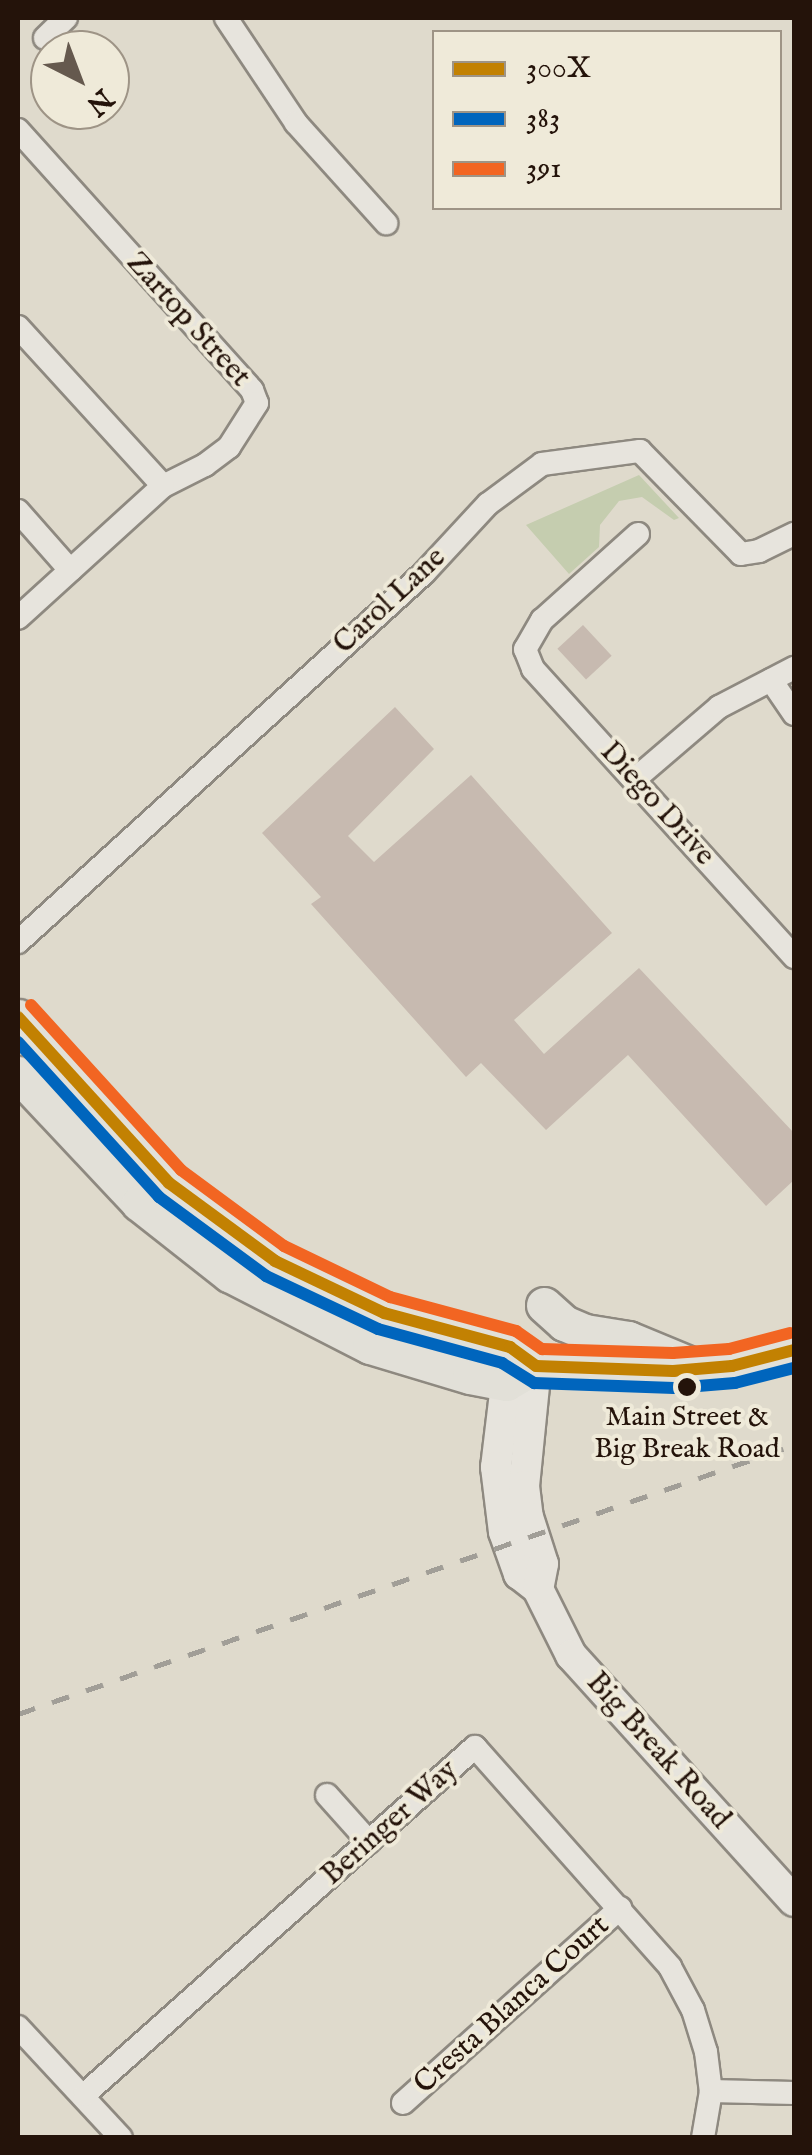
<!DOCTYPE html>
<style>
body{margin:0}
#map{position:relative;width:812px;height:2155px;overflow:hidden;background:#dfdacc;font-family:"IM FELL English",serif}
div>[style]{position:absolute}
.green>*{inset:0;background:#c5cdaf}
.building>*{inset:0;background:#c7bab0;transform-origin:0 0}
.roads{filter:drop-shadow(2px 0 #8e8980) drop-shadow(-2px 0 #8e8980) drop-shadow(0 2px #8e8980) drop-shadow(0 -2px #8e8980)}
.street>*{height:22px;margin:-11px;padding:0 11px;transform-origin:11px;border-radius:11px;background:#e7e4dd}
.secondary>*{height:30px;margin:-15px;padding:0 15px;transform-origin:15px;border-radius:15px;background:#e7e4dd}
.primary>*{height:35px;margin:-17.5px;padding:0 17.5px;transform-origin:17.5px;border-radius:17.5px;background:#e2e0d8}
.rail>*{height:5px;margin-top:-2.5px;transform-origin:0;background:repeating-linear-gradient(90deg,#a19e97 0 18px,transparent 0 36px)}
.bus-1>*{height:12px;margin:-6px;padding:0 6px;transform-origin:6px;border-radius:6px;background:#c28102}
.bus-2>*{height:12px;margin:-6px;padding:0 6px;transform-origin:6px;border-radius:6px;background:#0065bd}
.bus-3>*{height:12px;margin:-6px;padding:0 6px;transform-origin:6px;border-radius:6px;background:#f26522}
.dots>*{width:28px;height:28px;translate:-50% -50%;box-sizing:border-box;border:5px solid #efead9;border-radius:50%}
span{translate:-50% -50%;white-space:nowrap;text-align:center;line-height:1.15;-webkit-text-stroke:8px #efead9;paint-order:stroke}
.bus-label{font-size:28px;color:#24130a}
.street-label{font-size:30px;color:#24130a}
.frame{position:absolute;inset:0;border:20px solid #24130a;pointer-events:none}
.legend{position:absolute;left:432px;top:30px;width:350px;height:180px;box-sizing:border-box;background:#efead9;border:2px solid #9e9486;margin:0;padding:12px 18px;list-style:none;font-size:30px;color:#24130a}
.legend li{display:flex;align-items:center;gap:20px;height:50px}
.legend b{width:50px;border:2px solid #9e9486}
.north{position:absolute;left:30px;top:30px;width:100px;height:100px;box-sizing:border-box;background:#efead9;border:2px solid #9e9486;border-radius:50%;rotate:138deg;font-size:28px;font-weight:700;line-height:40px;text-align:center;color:#24130a}
.north::after{content:'';display:block;margin:auto;width:35px;height:45px;background:#65594e;clip-path:polygon(50% 0,100% 100%,50% 72%,0 100%)}
</style>
<div id="map">
<div class="green">
<div style="clip-path:polygon(639px 475px,679px 518px,674px 520px,642px 497px,619px 501px,600px 525px,599px 547px,569px 574px,526px 525px)"></div>
</div>
<div class="building">
<div style="left:583px;top:625px;width:42px;height:35px;rotate:47deg"></div>
<div style="clip-path:polygon(395px 707px,434px 749px,348px 836px,374px 862px,471px 775px,612px 933px,514px 1020px,544px 1054px,639px 968px,794px 1133px,794px 1180px,766px 1206px,628px 1055px,546px 1130px,481px 1063px,466px 1077px,311px 904px,321px 897px,262px 833px)"></div>
</div>
<div class="roads">
<div class="street">
<div style="left:226px;top:18px;width:126px;rotate:56.3deg"></div>
<div style="left:296px;top:123px;width:135px;rotate:48deg"></div>
<div style="left:45px;top:38px;width:29px;rotate:-44deg"></div>
<div style="left:18px;top:130px;width:350px;rotate:48deg"></div>
<div style="left:252px;top:390px;width:14px;rotate:69deg"></div>
<div style="left:257px;top:403px;width:52px;rotate:122.5deg"></div>
<div style="left:229px;top:447px;width:30px;rotate:143deg"></div>
<div style="left:205px;top:465px;width:47px;rotate:153.4deg"></div>
<div style="left:163px;top:486px;width:196px;rotate:137.7deg"></div>
<div style="left:18px;top:327px;width:215px;rotate:47.6deg"></div>
<div style="left:18px;top:511px;width:79px;rotate:48.6deg"></div>
<div style="left:638px;top:534px;width:129px;rotate:138.1deg"></div>
<div style="left:542px;top:620px;width:34px;rotate:120deg"></div>
<div style="left:525px;top:649px;width:22px;rotate:68deg"></div>
<div style="left:533px;top:669px;width:389px;rotate:47.8deg"></div>
<div style="left:771px;top:680px;width:41px;rotate:55.9deg"></div>
<div style="left:635px;top:779px;width:111px;rotate:-40.6deg"></div>
<div style="left:719px;top:707px;width:85px;rotate:-27.5deg"></div>
<div style="left:18px;top:942px;width:549px;rotate:-42.27deg"></div>
<div style="left:424px;top:573px;width:94px;rotate:-47.2deg"></div>
<div style="left:488px;top:504px;width:67px;rotate:-36.5deg"></div>
<div style="left:542px;top:464px;width:99px;rotate:-7.6deg"></div>
<div style="left:640px;top:451px;width:144px;rotate:45.6deg"></div>
<div style="left:741px;top:554px;width:18px;rotate:-9deg"></div>
<div style="left:759px;top:551px;width:39px;rotate:-26deg"></div>
<div style="left:327px;top:1795px;width:63px;rotate:48.2deg"></div>
<div style="left:18px;top:2027px;width:151px;rotate:47.1deg"></div>
<div style="left:711px;top:2091px;width:83px;rotate:1.4deg"></div>
<div style="left:85px;top:2094px;width:522px;rotate:-41.66deg"></div>
<div style="left:475px;top:1747px;width:294px;rotate:48.4deg"></div>
<div style="left:670px;top:1967px;width:49px;rotate:61.9deg"></div>
<div style="left:693px;top:2010px;width:44px;rotate:72.8deg"></div>
<div style="left:706px;top:2052px;width:39px;rotate:83deg"></div>
<div style="left:711px;top:2091px;width:48px;rotate:99.7deg"></div>
<div style="left:403px;top:2103px;width:292px;rotate:-41.9deg"></div>
</div>
<div class="secondary">
<div style="left:509px;top:1360px;width:108px;rotate:96.9deg"></div>
<div style="left:496px;top:1467px;width:65px;rotate:83deg"></div>
<div style="left:504px;top:1532px;width:45px;rotate:70.3deg"></div>
<div style="left:519px;top:1574px;width:24px;rotate:38deg"></div>
<div style="left:538px;top:1589px;width:74px;rotate:63.4deg"></div>
<div style="left:571px;top:1655px;width:332px;rotate:47.8deg"></div>
<div style="left:536px;top:1366px;width:121px;rotate:95.7deg"></div>
<div style="left:524px;top:1486px;width:31px;rotate:83deg"></div>
<div style="left:528px;top:1517px;width:49px;rotate:72.3deg"></div>
<div style="left:543px;top:1564px;width:25px;rotate:101deg"></div>
</div>
<div class="primary">
<div style="left:18px;top:1017px;width:224px;rotate:47.7deg"></div>
<div style="left:169px;top:1183px;width:132px;rotate:36.3deg"></div>
<div style="left:275px;top:1261px;width:121px;rotate:25.5deg"></div>
<div style="left:384px;top:1313px;width:131px;rotate:15.1deg"></div>
<div style="left:510px;top:1347px;width:32px;rotate:36deg"></div>
<div style="left:536px;top:1366px;width:137px;rotate:2.1deg"></div>
<div style="left:673px;top:1371px;width:59px;rotate:-4.8deg"></div>
<div style="left:732px;top:1366px;width:64px;rotate:-14.5deg"></div>
<div style="left:18px;top:1074px;width:177px;rotate:46.8deg"></div>
<div style="left:139px;top:1203px;width:115px;rotate:38.3deg"></div>
<div style="left:229px;top:1274px;width:158px;rotate:27.1deg"></div>
<div style="left:370px;top:1346px;width:104px;rotate:16.7deg"></div>
<div style="left:470px;top:1376px;width:37px;rotate:11deg"></div>
<div style="left:506px;top:1383px;width:34px;rotate:-30deg"></div>
<div style="left:544px;top:1305px;width:27px;rotate:42deg"></div>
<div style="left:564px;top:1323px;width:23px;rotate:23deg"></div>
<div style="left:585px;top:1332px;width:44px;rotate:9.2deg"></div>
<div style="left:628px;top:1339px;width:68px;rotate:22.4deg"></div>
</div>
</div>
<div class="rail">
<div style="left:18px;top:1714px;width:821px;rotate:-19.12deg"></div>
</div>
<div class="bus-1">
<div style="left:18px;top:1017px;width:224px;rotate:47.7deg"></div>
<div style="left:169px;top:1183px;width:132px;rotate:36.3deg"></div>
<div style="left:275px;top:1261px;width:121px;rotate:25.5deg"></div>
<div style="left:384px;top:1313px;width:131px;rotate:15.1deg"></div>
<div style="left:510px;top:1347px;width:32px;rotate:36deg"></div>
<div style="left:536px;top:1366px;width:137px;rotate:2.1deg"></div>
<div style="left:673px;top:1371px;width:59px;rotate:-4.8deg"></div>
<div style="left:732px;top:1366px;width:64px;rotate:-14.5deg"></div>
</div>
<div class="bus-2">
<div style="left:18px;top:1042px;width:210px;rotate:47.7deg"></div>
<div style="left:159px;top:1197px;width:133px;rotate:36.4deg"></div>
<div style="left:266px;top:1276px;width:124px;rotate:25.3deg"></div>
<div style="left:378px;top:1329px;width:129px;rotate:15.3deg"></div>
<div style="left:502px;top:1363px;width:38px;rotate:32deg"></div>
<div style="left:534px;top:1383px;width:140px;rotate:2deg"></div>
<div style="left:674px;top:1388px;width:61px;rotate:-4.7deg"></div>
<div style="left:735px;top:1383px;width:61px;rotate:-14.3deg"></div>
</div>
<div class="bus-3">
<div style="left:31px;top:1005px;width:223px;rotate:47.7deg"></div>
<div style="left:181px;top:1170px;width:128px;rotate:36.4deg"></div>
<div style="left:284px;top:1246px;width:118px;rotate:25.7deg"></div>
<div style="left:390px;top:1297px;width:131px;rotate:15.1deg"></div>
<div style="left:516px;top:1331px;width:32px;rotate:35deg"></div>
<div style="left:542px;top:1349px;width:131px;rotate:1.7deg"></div>
<div style="left:673px;top:1353px;width:56px;rotate:-4.1deg"></div>
<div style="left:729px;top:1349px;width:63px;rotate:-14.7deg"></div>
</div>
<div class="dots">
<div style="left:687px;top:1387px;background:#24130a"></div>
</div>
<div class="bus-label">
<span style="left:687px;top:1434px">Main Street &amp;<br>Big Break Road</span>
</div>
<div class="street-label">
<span style="left:188px;top:320px;rotate:48deg">Zartop Street</span>
<span style="left:390px;top:601px;rotate:-43deg">Carol Lane</span>
<span style="left:657px;top:804px;rotate:48deg">Diego Drive</span>
<span style="left:658px;top:1751px;rotate:48deg">Big Break Road</span>
<span style="left:390px;top:1823px;rotate:-42deg">Beringer Way</span>
<span style="left:512px;top:2005px;rotate:-42deg">Cresta Blanca Court</span>
</div>
<div class="frame"></div>
<ul class="legend">
<li><b style="height:12px;background:#c28102"></b>300X</li>
<li><b style="height:12px;background:#0065bd"></b>383</li>
<li><b style="height:12px;background:#f26522"></b>391</li>
</ul>
<div class="north">N</div>
</div>
